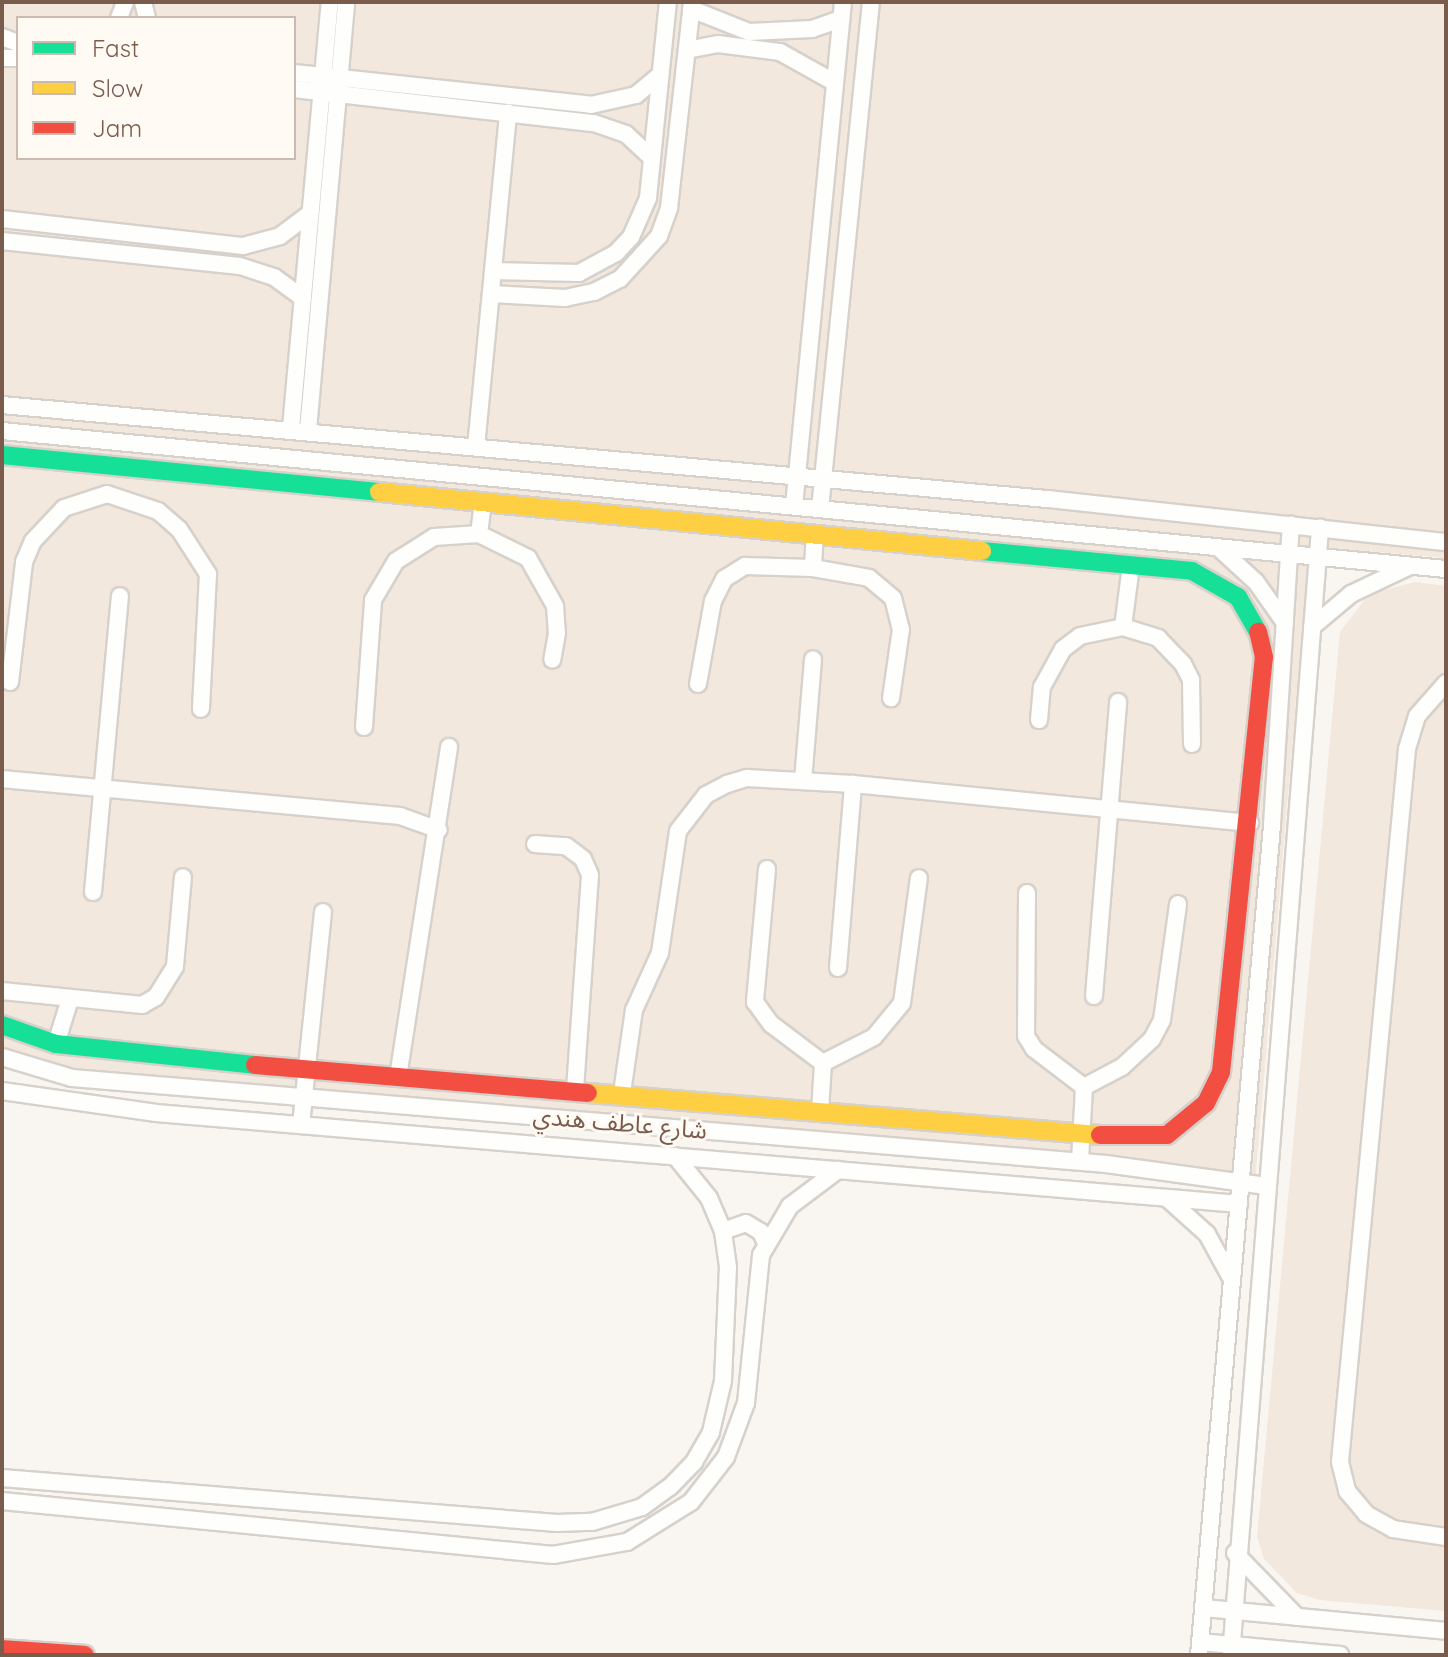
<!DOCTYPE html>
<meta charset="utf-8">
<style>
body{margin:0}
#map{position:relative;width:1448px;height:1657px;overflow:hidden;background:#f9f5f0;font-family:Quicksand,"Noto Sans Arabic",sans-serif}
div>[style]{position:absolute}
.residential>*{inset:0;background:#f2e8de}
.roads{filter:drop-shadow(2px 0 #d7d1cb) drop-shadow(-2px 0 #d7d1cb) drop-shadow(0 2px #d7d1cb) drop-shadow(0 -2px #d7d1cb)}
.street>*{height:16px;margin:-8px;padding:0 8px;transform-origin:8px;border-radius:8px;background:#fefefd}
.fast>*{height:18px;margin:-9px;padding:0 9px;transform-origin:9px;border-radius:9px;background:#16e098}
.slow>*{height:18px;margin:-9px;padding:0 9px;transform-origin:9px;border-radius:9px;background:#ffcf43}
.jam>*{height:18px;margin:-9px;padding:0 9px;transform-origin:9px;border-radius:9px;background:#f24e42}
span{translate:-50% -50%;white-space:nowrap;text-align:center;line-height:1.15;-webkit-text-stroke:6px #fffaf3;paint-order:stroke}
.street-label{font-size:24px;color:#7a5c4d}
.frame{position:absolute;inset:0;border:4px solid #7a5c4d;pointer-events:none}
.legend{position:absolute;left:16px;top:16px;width:280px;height:144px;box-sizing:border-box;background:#fffaf3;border:2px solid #cabbb1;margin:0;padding:10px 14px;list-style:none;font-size:24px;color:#7a5c4d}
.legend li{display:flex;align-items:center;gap:16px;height:40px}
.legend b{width:40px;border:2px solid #cabbb1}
</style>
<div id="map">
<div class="residential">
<div style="clip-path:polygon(evenodd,2px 2px,1446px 2px,1446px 558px,1309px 546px,1255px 1184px,42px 1070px,2px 1057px,2px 2px,18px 18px,294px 18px,294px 158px,18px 158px,18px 18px)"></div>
<div style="clip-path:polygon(1415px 582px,1446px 586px,1446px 1611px,1320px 1600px,1297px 1593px,1264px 1559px,1257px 1537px,1340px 632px,1369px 594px)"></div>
</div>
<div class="roads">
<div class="street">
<div style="left:143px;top:2px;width:16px;rotate:76deg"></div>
<div style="left:691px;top:9px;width:62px;rotate:21.6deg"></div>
<div style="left:749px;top:32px;width:63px;rotate:-2.7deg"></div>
<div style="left:812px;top:29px;width:31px;rotate:-19deg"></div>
<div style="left:119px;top:18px;width:17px;rotate:-69deg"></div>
<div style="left:2px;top:37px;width:17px;rotate:21deg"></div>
<div style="left:687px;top:50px;width:32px;rotate:-11deg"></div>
<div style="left:718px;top:44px;width:63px;rotate:7.4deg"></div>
<div style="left:780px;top:52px;width:62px;rotate:29.1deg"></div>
<div style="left:2px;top:58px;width:16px"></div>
<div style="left:294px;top:73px;width:299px;rotate:6.1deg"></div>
<div style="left:591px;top:105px;width:46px;rotate:-12.5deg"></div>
<div style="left:636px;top:95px;width:31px;rotate:-40deg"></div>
<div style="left:294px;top:89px;width:302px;rotate:6.5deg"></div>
<div style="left:594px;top:123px;width:34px;rotate:19deg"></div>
<div style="left:626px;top:134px;width:34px;rotate:43deg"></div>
<div style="left:2px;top:219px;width:243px;rotate:6.4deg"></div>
<div style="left:243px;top:246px;width:38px;rotate:-15deg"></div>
<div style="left:280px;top:236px;width:38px;rotate:-37deg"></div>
<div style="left:2px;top:241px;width:239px;rotate:6deg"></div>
<div style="left:240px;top:266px;width:36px;rotate:18deg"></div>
<div style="left:274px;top:277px;width:36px;rotate:36deg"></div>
<div style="left:493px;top:271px;width:86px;rotate:1.3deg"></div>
<div style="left:579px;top:273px;width:42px;rotate:-28.4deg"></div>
<div style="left:616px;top:253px;width:22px;rotate:-47deg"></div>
<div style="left:631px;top:237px;width:43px;rotate:-66.4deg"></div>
<div style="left:648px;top:198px;width:197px;rotate:-84.2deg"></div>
<div style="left:491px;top:294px;width:74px;rotate:3.1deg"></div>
<div style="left:565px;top:298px;width:30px;rotate:-12deg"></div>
<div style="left:594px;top:292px;width:29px;rotate:-27deg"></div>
<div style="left:620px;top:279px;width:58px;rotate:-47.8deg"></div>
<div style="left:659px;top:236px;width:30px;rotate:-70deg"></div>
<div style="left:669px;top:208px;width:207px;rotate:-83.6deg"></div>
<div style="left:2px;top:405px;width:1050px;rotate:5.14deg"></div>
<div style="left:1048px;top:499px;width:400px;rotate:6.2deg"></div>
<div style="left:291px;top:428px;width:428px;rotate:-84.8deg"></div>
<div style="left:308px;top:430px;width:430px;rotate:-84.9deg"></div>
<div style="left:2px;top:431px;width:1451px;rotate:5.46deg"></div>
<div style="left:476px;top:447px;width:336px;rotate:-84.5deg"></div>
<div style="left:794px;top:506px;width:506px;rotate:-84.45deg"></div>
<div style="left:820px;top:509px;width:510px;rotate:-84.26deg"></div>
<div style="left:479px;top:534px;width:33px;rotate:-83deg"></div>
<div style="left:1219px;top:548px;width:50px;rotate:42.6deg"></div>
<div style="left:1256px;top:582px;width:50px;rotate:54.7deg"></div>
<div style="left:813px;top:568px;width:33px;rotate:-87deg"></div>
<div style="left:1123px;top:627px;width:63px;rotate:-82.6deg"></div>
<div style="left:1312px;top:627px;width:51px;rotate:-40.2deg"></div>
<div style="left:1351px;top:594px;width:63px;rotate:-25.3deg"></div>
<div style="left:10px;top:682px;width:121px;rotate:-83.3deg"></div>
<div style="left:24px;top:562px;width:23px;rotate:-67deg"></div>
<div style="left:33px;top:541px;width:45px;rotate:-46.8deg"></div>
<div style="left:64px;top:508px;width:45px;rotate:-18deg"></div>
<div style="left:107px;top:494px;width:54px;rotate:18.4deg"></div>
<div style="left:158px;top:511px;width:28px;rotate:41deg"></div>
<div style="left:179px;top:529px;width:54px;rotate:57.2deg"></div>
<div style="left:208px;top:574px;width:135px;rotate:93deg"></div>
<div style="left:1446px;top:683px;width:44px;rotate:131.3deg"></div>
<div style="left:1417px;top:716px;width:34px;rotate:107deg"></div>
<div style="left:1407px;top:749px;width:716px;rotate:95.37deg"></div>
<div style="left:1340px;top:1462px;width:30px;rotate:76deg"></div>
<div style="left:1347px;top:1491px;width:30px;rotate:50deg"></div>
<div style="left:1366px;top:1514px;width:31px;rotate:29deg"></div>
<div style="left:1393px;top:1529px;width:54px;rotate:8.6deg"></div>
<div style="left:698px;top:684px;width:84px;rotate:-79.8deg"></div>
<div style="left:713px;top:601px;width:25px;rotate:-63deg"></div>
<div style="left:724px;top:579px;width:25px;rotate:-32deg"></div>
<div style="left:745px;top:566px;width:68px;rotate:1.7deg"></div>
<div style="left:813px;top:568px;width:57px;rotate:10.1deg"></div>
<div style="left:869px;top:578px;width:31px;rotate:40deg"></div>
<div style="left:893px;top:598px;width:32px;rotate:76deg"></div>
<div style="left:901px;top:629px;width:70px;rotate:98.2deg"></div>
<div style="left:1039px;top:720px;width:33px;rotate:-85deg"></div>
<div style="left:1042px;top:687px;width:43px;rotate:-61.1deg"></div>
<div style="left:1063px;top:649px;width:21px;rotate:-37deg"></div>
<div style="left:1080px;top:636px;width:44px;rotate:-11.8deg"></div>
<div style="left:1123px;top:627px;width:37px;rotate:17deg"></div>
<div style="left:1158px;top:638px;width:36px;rotate:46deg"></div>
<div style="left:1183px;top:664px;width:18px;rotate:63deg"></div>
<div style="left:1191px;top:680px;width:64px;rotate:89.1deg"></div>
<div style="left:364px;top:727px;width:127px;rotate:-85.9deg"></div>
<div style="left:373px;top:600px;width:45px;rotate:-59.5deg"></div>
<div style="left:396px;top:561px;width:45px;rotate:-32.3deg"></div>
<div style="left:434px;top:537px;width:45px;rotate:-3.8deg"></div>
<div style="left:479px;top:534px;width:55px;rotate:26.1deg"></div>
<div style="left:528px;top:558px;width:55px;rotate:60.6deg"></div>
<div style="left:555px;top:606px;width:27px;rotate:86deg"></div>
<div style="left:557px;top:633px;width:27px;rotate:100deg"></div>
<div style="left:2px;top:779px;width:400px;rotate:5.3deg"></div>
<div style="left:400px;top:816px;width:41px;rotate:19.7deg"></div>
<div style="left:803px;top:781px;width:122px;rotate:-85.3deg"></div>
<div style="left:535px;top:844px;width:31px;rotate:4deg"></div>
<div style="left:566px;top:846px;width:21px;rotate:37deg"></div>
<div style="left:583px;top:859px;width:17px;rotate:66deg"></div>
<div style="left:590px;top:875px;width:216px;rotate:94deg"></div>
<div style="left:767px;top:869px;width:134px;rotate:95.2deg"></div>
<div style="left:755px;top:1002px;width:27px;rotate:54deg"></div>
<div style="left:771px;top:1024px;width:65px;rotate:36.9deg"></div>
<div style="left:823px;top:1063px;width:57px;rotate:-27deg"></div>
<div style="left:874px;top:1037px;width:44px;rotate:-50.5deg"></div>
<div style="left:902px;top:1003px;width:126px;rotate:-82.3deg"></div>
<div style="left:93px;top:892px;width:297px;rotate:-84.8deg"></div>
<div style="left:1027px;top:893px;width:143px;rotate:90.4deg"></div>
<div style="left:1026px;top:1036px;width:15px;rotate:58deg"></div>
<div style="left:1034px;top:1049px;width:63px;rotate:37.2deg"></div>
<div style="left:1084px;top:1087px;width:43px;rotate:-27.8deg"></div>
<div style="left:1122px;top:1067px;width:41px;rotate:-43deg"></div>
<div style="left:1152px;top:1039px;width:21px;rotate:-62deg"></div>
<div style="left:1162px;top:1020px;width:117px;rotate:-82.1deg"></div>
<div style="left:838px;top:968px;width:185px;rotate:-85.3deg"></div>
<div style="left:2px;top:991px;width:141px;rotate:5.7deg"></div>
<div style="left:142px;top:1005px;width:16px;rotate:-30deg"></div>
<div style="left:156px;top:997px;width:36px;rotate:-58deg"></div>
<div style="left:175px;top:966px;width:89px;rotate:-84.9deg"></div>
<div style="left:1094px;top:996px;width:295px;rotate:-85.3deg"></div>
<div style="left:56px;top:1044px;width:47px;rotate:-72.7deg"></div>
<div style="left:2px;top:1057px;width:73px;rotate:16.7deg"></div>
<div style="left:72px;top:1078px;width:1038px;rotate:4.75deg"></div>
<div style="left:1106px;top:1164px;width:162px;rotate:7.8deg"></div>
<div style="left:398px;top:1077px;width:334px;rotate:-81.2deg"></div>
<div style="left:2px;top:1091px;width:156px;rotate:8.1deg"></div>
<div style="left:156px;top:1113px;width:1087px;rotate:4.8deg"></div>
<div style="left:622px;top:1093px;width:84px;rotate:-81.8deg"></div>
<div style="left:634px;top:1010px;width:63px;rotate:-65.5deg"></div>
<div style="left:660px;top:953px;width:123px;rotate:-81.6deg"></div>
<div style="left:678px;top:831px;width:46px;rotate:-52.1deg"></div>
<div style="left:706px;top:795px;width:24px;rotate:-28deg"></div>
<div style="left:727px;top:784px;width:21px;rotate:-17deg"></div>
<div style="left:747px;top:778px;width:106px;rotate:3.2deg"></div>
<div style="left:853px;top:784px;width:399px;rotate:5.6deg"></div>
<div style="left:820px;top:1111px;width:48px;rotate:-86.4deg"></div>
<div style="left:301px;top:1125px;width:214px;rotate:-84.1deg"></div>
<div style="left:1080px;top:1161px;width:74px;rotate:-86.9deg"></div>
<div style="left:1168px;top:1199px;width:52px;rotate:41.9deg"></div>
<div style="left:1207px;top:1234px;width:48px;rotate:61.3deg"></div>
<div style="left:723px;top:1231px;width:24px;rotate:-19deg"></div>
<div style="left:746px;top:1223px;width:17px;rotate:31deg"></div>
<div style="left:761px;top:1232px;width:12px;rotate:66deg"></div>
<div style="left:2px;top:1478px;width:557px;rotate:4.64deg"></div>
<div style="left:557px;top:1523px;width:35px;rotate:-2deg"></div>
<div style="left:592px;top:1522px;width:52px;rotate:-16.7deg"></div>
<div style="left:642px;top:1507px;width:34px;rotate:-36deg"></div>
<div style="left:670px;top:1487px;width:35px;rotate:-46deg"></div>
<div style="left:694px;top:1462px;width:34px;rotate:-60deg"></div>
<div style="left:711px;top:1432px;width:52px;rotate:-76.8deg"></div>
<div style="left:723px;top:1381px;width:114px;rotate:-87.5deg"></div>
<div style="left:728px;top:1267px;width:36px;rotate:-98deg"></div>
<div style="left:723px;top:1231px;width:36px;rotate:-113deg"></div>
<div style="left:709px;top:1198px;width:54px;rotate:-129deg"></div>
<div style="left:2px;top:1501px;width:554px;rotate:5.6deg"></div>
<div style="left:553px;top:1555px;width:75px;rotate:-10deg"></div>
<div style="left:627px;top:1542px;width:75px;rotate:-32deg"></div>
<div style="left:691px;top:1502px;width:57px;rotate:-52.1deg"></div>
<div style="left:726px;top:1457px;width:58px;rotate:-69.7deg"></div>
<div style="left:746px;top:1403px;width:149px;rotate:-84.2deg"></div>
<div style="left:761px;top:1255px;width:57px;rotate:-59.4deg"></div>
<div style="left:790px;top:1206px;width:60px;rotate:-36.9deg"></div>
<div style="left:1235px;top:1553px;width:89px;rotate:45.9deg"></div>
<div style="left:1204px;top:1608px;width:243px;rotate:5.4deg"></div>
<div style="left:1200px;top:1642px;width:141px;rotate:5.3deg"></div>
<div style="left:1199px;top:1655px;width:833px;rotate:-84.97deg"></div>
<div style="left:1272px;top:825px;width:301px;rotate:-86.4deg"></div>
<div style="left:1231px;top:1655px;width:1131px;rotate:-85.48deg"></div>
</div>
<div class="fast">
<div style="left:2px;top:455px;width:379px;rotate:5.6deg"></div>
<div style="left:982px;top:551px;width:211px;rotate:5.4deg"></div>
<div style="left:1192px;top:571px;width:53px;rotate:29.5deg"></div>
<div style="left:1238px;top:597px;width:40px;rotate:60.3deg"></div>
<div style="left:2px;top:1025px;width:57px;rotate:19.4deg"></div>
<div style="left:56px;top:1044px;width:200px;rotate:6deg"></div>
</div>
<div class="slow">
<div style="left:379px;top:492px;width:606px;rotate:5.59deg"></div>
<div style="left:588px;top:1093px;width:514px;rotate:4.69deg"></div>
</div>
<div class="jam">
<div style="left:255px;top:1065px;width:334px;rotate:4.8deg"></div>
<div style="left:1100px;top:1135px;width:67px"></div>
<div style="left:1167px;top:1135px;width:50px;rotate:-39.4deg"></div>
<div style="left:1206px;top:1103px;width:34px;rotate:-64deg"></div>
<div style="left:1221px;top:1072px;width:417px;rotate:-84.1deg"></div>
<div style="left:1264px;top:657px;width:26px;rotate:-103deg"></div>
<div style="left:2px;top:1649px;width:83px;rotate:4.1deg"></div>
</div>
</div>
<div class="street-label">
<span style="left:620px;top:1123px;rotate:5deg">شارع عاطف هندي</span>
</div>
<div class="frame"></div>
<ul class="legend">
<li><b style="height:10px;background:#16e098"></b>Fast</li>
<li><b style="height:10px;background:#ffcf43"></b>Slow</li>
<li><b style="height:10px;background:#f24e42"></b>Jam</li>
</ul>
</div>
